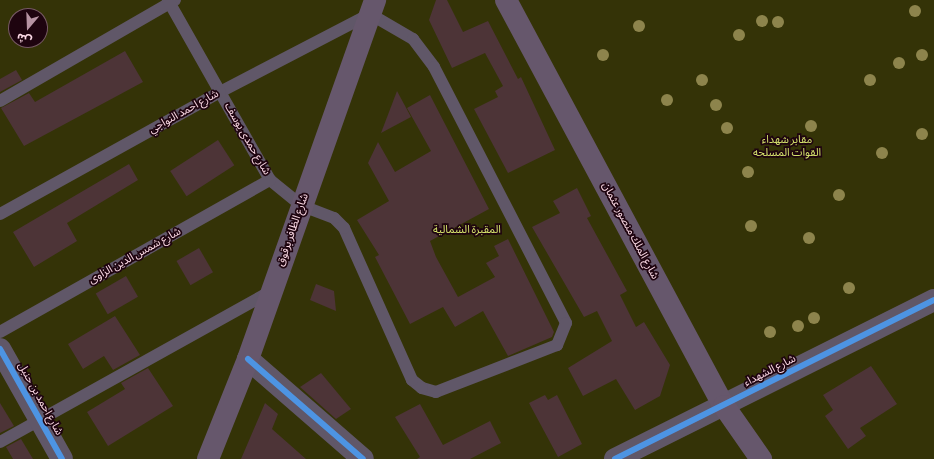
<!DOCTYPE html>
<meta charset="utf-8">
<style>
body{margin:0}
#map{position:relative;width:934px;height:459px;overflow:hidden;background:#381326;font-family:"Sofia Sans Condensed","Noto Sans Arabic",sans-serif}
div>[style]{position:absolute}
.green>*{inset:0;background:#343307}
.building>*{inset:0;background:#4d3437;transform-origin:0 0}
.lane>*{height:12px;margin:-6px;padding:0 6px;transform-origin:6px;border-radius:6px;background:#605768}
.street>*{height:22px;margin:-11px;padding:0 11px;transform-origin:11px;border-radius:11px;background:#605768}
.secondary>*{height:22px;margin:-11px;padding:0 11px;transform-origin:11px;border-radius:11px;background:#66576c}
.cycleway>*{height:6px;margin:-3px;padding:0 3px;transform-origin:3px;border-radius:3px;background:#4d94e3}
.trees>*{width:12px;height:12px;margin:-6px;border-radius:50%;background:#8d844c}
span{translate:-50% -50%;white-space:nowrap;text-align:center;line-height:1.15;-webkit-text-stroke:3.5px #1e040f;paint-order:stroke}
.street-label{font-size:11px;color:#fcdae6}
.park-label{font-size:11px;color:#d3e16b}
.north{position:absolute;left:8px;top:8px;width:40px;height:40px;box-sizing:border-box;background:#1e040f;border:1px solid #775a65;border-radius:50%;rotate:199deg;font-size:11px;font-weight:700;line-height:16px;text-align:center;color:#fcdae6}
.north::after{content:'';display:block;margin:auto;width:14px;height:18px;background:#b794a3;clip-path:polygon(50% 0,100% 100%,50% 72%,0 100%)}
</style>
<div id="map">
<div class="green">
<div style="clip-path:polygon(evenodd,0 0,934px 0,934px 459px,0 459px,0 0,16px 16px,40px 16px,40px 40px,16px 40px,16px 16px)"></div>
</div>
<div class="building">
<div style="clip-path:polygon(436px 0,447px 0,463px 32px,488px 21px,518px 79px,521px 77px,555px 150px,508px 173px,474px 109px,498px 97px,495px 91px,503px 86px,485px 53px,452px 68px,429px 20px)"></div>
<div style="clip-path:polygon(125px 51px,143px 82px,24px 146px,1px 108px,29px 93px,35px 102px)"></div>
<div style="clip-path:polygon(16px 70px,22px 80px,0 92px,0 79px)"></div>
<div style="clip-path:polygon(397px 91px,411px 117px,381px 133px)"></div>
<div style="clip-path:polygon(430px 95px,489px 209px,430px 241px,436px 257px,458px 297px,495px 277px,486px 263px,499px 256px,494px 246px,508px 239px,554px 332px,552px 337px,508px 356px,483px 311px,455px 327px,443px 307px,410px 324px,375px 257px,379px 255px,357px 220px,389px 201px,368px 163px,378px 142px,395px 172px,431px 151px,407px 108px)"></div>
<div style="left:218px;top:140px;width:30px;height:57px;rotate:57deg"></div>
<div style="clip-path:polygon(129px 164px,138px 180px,67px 223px,77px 241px,34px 267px,13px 232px)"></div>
<div style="clip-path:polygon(577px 188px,591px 216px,587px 218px,627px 291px,620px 295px,636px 327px,644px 322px,670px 365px,660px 396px,635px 410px,616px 379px,583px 396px,568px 368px,612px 341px,597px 311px,584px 317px,532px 227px,560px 213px,553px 201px)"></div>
<div style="left:199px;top:248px;width:28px;height:26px;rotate:60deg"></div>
<div style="left:126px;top:276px;width:24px;height:35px;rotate:60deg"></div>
<div style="clip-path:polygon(316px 284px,334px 291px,336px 311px,310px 300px)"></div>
<div style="clip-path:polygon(115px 316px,140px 355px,113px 370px,104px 356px,83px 369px,68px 344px)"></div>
<div style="clip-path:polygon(871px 366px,897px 404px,860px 428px,866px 436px,848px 449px,825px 416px,833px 410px,823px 395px)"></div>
<div style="clip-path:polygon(148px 368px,173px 406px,108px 446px,87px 412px,125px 389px,121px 383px)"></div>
<div style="clip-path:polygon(321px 373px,351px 409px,336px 419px,300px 387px)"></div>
<div style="clip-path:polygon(545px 395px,548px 400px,557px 395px,582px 444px,558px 457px,529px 403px)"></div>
<div style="clip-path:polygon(0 403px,14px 426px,0 433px)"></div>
<div style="clip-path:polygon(265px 403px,278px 414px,272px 429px,306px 459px,241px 459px)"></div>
<div style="clip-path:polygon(420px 404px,443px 445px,490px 421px,501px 443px,470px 459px,417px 459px,420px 457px,395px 417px)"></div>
<div style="clip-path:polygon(21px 439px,33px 459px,13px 459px,6px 447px)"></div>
</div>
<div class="lane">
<div style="left:0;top:101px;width:202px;rotate:-30deg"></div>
<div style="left:0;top:214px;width:252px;rotate:-29deg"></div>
<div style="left:220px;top:92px;width:169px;rotate:-27.5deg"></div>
<div style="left:370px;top:14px;width:50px;rotate:30.2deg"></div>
<div style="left:413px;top:39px;width:35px;rotate:53deg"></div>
<div style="left:434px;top:67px;width:288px;rotate:62.7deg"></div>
<div style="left:566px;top:323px;width:24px;rotate:112deg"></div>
<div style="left:557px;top:345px;width:130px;rotate:158.8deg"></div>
<div style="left:436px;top:392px;width:15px;rotate:-164deg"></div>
<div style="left:422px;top:388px;width:13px;rotate:-141deg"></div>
<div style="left:412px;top:380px;width:167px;rotate:-114.1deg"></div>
<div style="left:344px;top:228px;width:14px;rotate:-135deg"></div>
<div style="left:334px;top:218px;width:34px;rotate:-159deg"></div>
<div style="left:302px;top:206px;width:41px;rotate:-140.9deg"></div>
<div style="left:270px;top:180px;width:101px;rotate:-119.6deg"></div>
<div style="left:220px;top:92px;width:106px;rotate:-119.5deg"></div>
<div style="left:0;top:332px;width:310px;rotate:-29.4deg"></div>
<div style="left:0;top:442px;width:310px;rotate:-29.1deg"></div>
</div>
<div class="street">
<div style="left:0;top:349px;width:126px;rotate:60.6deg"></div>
<div style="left:248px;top:359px;width:152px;rotate:41deg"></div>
<div style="left:615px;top:459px;width:356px;rotate:-26.5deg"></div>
</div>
<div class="secondary">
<div style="left:506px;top:0;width:461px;rotate:61.8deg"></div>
<div style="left:724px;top:406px;width:65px;rotate:55.1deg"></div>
<div style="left:208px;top:459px;width:108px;rotate:-68.2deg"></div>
<div style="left:248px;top:359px;width:381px;rotate:-70.5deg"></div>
</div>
<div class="cycleway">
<div style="left:0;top:349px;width:126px;rotate:60.6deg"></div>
<div style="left:248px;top:359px;width:152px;rotate:41deg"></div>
<div style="left:615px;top:459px;width:356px;rotate:-26.5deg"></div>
</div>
<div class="trees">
<div style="left:915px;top:11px"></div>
<div style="left:762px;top:21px"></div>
<div style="left:778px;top:22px"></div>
<div style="left:639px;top:26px"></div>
<div style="left:739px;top:35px"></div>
<div style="left:603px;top:55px"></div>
<div style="left:922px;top:55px"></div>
<div style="left:899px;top:63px"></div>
<div style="left:702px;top:80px"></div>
<div style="left:870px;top:80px"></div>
<div style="left:667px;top:100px"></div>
<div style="left:716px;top:105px"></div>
<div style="left:811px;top:126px"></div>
<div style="left:727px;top:128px"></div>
<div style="left:922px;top:134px"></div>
<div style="left:882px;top:153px"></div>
<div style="left:748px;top:172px"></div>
<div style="left:839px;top:195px"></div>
<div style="left:751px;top:226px"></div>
<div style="left:809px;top:238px"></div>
<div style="left:849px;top:288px"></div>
<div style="left:814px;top:318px"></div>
<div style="left:798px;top:326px"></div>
<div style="left:770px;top:332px"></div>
</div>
<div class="street-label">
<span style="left:184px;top:112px;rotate:-29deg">شارع احمد النواجي</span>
<span style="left:247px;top:139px;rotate:60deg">شارع حمدى يوسف</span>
<span style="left:293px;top:230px;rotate:-71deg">شارع الظافر برقوق</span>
<span style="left:630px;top:231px;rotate:62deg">شارع الملك منصور عثمان</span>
<span style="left:135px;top:256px;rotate:-29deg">شارع شمس الدين الزاوى</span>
<span style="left:770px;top:371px;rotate:-27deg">شارع الشهداء</span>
<span style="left:40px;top:399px;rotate:61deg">شارع احمد بن حنبل</span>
</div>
<div class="park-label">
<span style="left:787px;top:147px">مقابر شهداء<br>القوات المسلحه</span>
<span style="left:467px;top:230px">المقبرة الشمالية</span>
</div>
<div class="north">ش</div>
</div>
